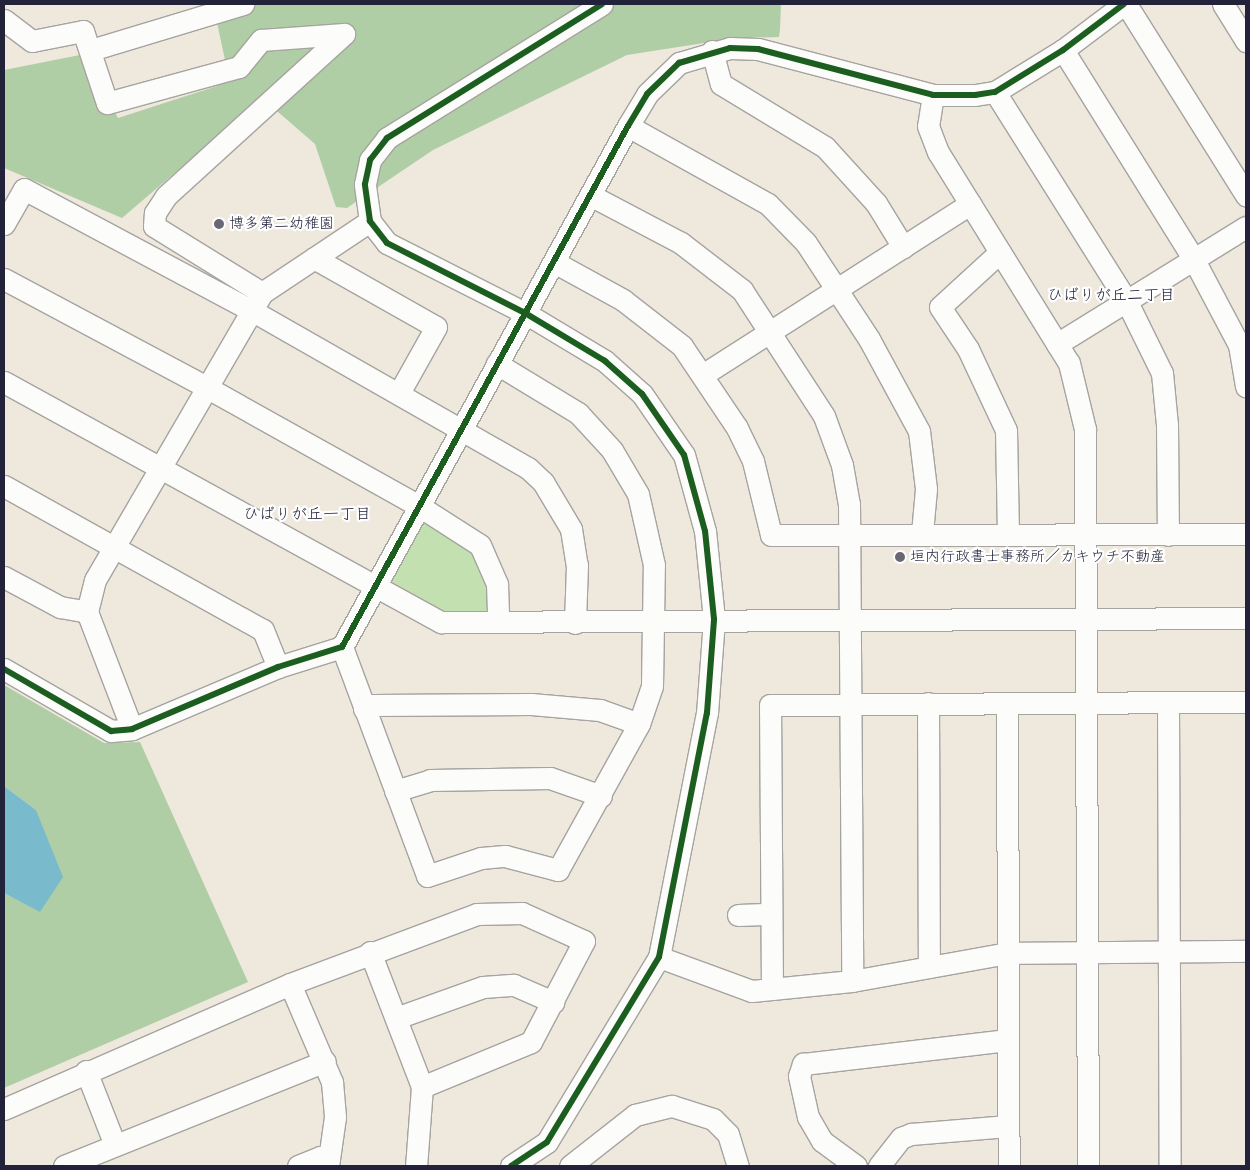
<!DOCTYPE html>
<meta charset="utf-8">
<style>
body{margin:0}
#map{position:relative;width:1250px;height:1170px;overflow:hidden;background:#eee8dd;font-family:"Shantell Sans","Klee One",sans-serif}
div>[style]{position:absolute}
.green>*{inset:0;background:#c2e0b0}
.forest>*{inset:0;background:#b0cea5}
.water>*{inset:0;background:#79bbcd}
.roads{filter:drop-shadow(1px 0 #a6a3a0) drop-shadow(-1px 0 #a6a3a0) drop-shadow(0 1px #a6a3a0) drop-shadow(0 -1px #a6a3a0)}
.minor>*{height:21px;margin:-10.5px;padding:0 10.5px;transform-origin:10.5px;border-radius:10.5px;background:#fcfcfa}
.cycleway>*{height:6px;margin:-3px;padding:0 3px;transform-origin:3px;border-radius:3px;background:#1b5e20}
.dots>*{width:14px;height:14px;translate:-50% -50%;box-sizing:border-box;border:2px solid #fff;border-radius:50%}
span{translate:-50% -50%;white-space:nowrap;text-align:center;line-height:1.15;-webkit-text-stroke:4.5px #fff;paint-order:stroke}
.poi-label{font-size:15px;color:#22223b}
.left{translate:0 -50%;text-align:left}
.neighbourhood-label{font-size:16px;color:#22223b}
.frame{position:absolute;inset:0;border:5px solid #22223b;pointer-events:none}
</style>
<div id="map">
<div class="green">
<div style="clip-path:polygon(419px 515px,466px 543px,481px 560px,491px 611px,448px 616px,383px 582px)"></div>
</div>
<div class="forest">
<div style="clip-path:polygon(213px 4px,781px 4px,780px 29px,779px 37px,736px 38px,627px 55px,433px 150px,347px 208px,336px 207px,315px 144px,262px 98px,122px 218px,4px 168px,4px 70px,85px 54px,118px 118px,217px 86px,225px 60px)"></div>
<div style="clip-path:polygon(4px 685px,104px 743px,140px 742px,248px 982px,4px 1088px,4px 893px,40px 911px,36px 810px,4px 786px)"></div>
</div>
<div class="water">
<div style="clip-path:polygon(4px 786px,36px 810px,63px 877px,40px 912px,4px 893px)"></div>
</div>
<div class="roads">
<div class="minor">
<div style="left:1126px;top:4px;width:226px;rotate:57.9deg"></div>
<div style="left:1223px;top:4px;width:44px;rotate:58.1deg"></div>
<div style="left:4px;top:20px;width:35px;rotate:37deg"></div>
<div style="left:32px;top:41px;width:52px;rotate:-11.1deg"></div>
<div style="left:83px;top:31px;width:76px;rotate:71.6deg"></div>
<div style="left:107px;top:103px;width:137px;rotate:-15.3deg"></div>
<div style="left:239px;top:67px;width:35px;rotate:-51deg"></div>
<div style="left:261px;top:40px;width:83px;rotate:-4.1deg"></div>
<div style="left:91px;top:50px;width:159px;rotate:-16.8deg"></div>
<div style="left:1063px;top:50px;width:248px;rotate:58deg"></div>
<div style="left:1194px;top:260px;width:96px;rotate:62.1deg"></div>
<div style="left:1239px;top:345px;width:42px;rotate:80.3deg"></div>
<div style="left:712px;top:51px;width:34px;rotate:75deg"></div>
<div style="left:721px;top:84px;width:122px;rotate:31.2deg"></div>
<div style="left:825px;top:147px;width:76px;rotate:47.7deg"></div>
<div style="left:876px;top:203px;width:52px;rotate:58.5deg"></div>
<div style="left:995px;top:92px;width:248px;rotate:57.8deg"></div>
<div style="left:1127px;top:302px;width:79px;rotate:63.8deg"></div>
<div style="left:1162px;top:373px;width:52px;rotate:84.5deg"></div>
<div style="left:1167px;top:425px;width:110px;rotate:89.5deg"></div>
<div style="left:933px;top:95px;width:31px;rotate:99deg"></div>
<div style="left:928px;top:126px;width:28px;rotate:69deg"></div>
<div style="left:938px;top:152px;width:248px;rotate:58.2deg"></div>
<div style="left:1069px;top:363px;width:68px;rotate:76.4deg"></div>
<div style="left:1085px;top:429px;width:737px;rotate:89.77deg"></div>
<div style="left:628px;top:126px;width:160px;rotate:29.1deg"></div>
<div style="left:768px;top:204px;width:54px;rotate:45.7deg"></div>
<div style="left:806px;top:243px;width:115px;rotate:56.7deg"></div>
<div style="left:869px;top:339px;width:105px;rotate:61.5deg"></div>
<div style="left:919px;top:431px;width:58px;rotate:83.1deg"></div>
<div style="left:926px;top:489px;width:44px;rotate:95.2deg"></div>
<div style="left:590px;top:195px;width:103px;rotate:27.8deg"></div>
<div style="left:681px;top:243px;width:77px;rotate:37.6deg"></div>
<div style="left:742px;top:290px;width:150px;rotate:56.9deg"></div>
<div style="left:824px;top:416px;width:52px;rotate:69.8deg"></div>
<div style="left:842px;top:465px;width:40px;rotate:80deg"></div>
<div style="left:849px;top:504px;width:477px;rotate:89.6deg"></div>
<div style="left:4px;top:224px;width:40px;rotate:-60.3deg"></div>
<div style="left:24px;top:189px;width:257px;rotate:28.1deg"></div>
<div style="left:251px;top:310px;width:319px;rotate:29.7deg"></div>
<div style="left:528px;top:468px;width:21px;rotate:43deg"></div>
<div style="left:543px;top:482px;width:55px;rotate:59.2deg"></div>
<div style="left:571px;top:529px;width:36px;rotate:81deg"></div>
<div style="left:577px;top:565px;width:58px;rotate:92deg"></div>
<div style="left:1000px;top:252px;width:81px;rotate:137.5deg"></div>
<div style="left:940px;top:307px;width:50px;rotate:56.3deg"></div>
<div style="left:968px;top:349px;width:89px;rotate:64.9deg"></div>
<div style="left:1006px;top:430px;width:104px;rotate:88.9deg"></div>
<div style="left:314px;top:258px;width:140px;rotate:29.5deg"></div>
<div style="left:436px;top:327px;width:76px;rotate:119.3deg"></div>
<div style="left:554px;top:262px;width:79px;rotate:28.8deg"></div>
<div style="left:623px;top:300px;width:75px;rotate:37.9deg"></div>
<div style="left:682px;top:346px;width:99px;rotate:56.1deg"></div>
<div style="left:737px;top:428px;width:37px;rotate:64deg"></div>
<div style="left:753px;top:461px;width:76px;rotate:76.3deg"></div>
<div style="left:771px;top:535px;width:475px;rotate:-0.1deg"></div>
<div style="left:4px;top:279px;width:229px;rotate:28.1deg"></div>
<div style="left:206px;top:387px;width:244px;rotate:29.2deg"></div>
<div style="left:419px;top:506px;width:72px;rotate:32.6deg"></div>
<div style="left:480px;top:545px;width:43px;rotate:66.4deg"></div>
<div style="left:497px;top:584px;width:38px;rotate:88deg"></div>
<div style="left:262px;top:293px;width:127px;rotate:-148.2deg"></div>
<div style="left:154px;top:226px;width:13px;rotate:-86deg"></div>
<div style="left:155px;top:213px;width:20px;rotate:-57deg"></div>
<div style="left:166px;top:196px;width:241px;rotate:-42.3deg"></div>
<div style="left:1057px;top:344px;width:222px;rotate:-31.8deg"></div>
<div style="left:704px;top:374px;width:316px;rotate:-32.6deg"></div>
<div style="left:4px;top:382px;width:499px;rotate:28.8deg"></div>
<div style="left:441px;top:622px;width:805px;rotate:-0.28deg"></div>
<div style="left:4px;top:486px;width:296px;rotate:29.1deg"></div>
<div style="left:263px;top:630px;width:40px;rotate:68deg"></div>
<div style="left:4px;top:577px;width:64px;rotate:28.2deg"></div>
<div style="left:60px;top:607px;width:27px;rotate:10deg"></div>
<div style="left:342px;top:647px;width:244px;rotate:69.6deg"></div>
<div style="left:427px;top:876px;width:57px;rotate:-18.4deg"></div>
<div style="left:481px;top:858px;width:24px;rotate:-5deg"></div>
<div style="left:505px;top:856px;width:55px;rotate:14.8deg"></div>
<div style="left:558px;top:870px;width:167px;rotate:-61deg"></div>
<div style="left:639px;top:724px;width:40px;rotate:-71.1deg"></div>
<div style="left:652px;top:686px;width:121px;rotate:-89.1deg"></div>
<div style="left:654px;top:565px;width:73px;rotate:-102.7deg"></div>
<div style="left:638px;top:494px;width:51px;rotate:-120.6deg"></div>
<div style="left:612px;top:450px;width:50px;rotate:-132.6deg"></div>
<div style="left:578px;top:413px;width:95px;rotate:-148.8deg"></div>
<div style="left:4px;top:669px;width:124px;rotate:30.1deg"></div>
<div style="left:111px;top:731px;width:21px;rotate:-5deg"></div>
<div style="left:132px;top:729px;width:159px;rotate:-23deg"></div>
<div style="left:278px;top:667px;width:67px;rotate:-17.4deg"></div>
<div style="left:342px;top:647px;width:594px;rotate:-61.24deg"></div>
<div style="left:628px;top:126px;width:37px;rotate:-59deg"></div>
<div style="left:647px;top:94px;width:45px;rotate:-44.1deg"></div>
<div style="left:679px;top:63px;width:53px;rotate:-16.4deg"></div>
<div style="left:730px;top:48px;width:28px;rotate:2deg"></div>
<div style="left:758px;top:49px;width:181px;rotate:14.7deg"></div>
<div style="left:933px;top:95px;width:42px"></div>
<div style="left:975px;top:95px;width:20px;rotate:-9deg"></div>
<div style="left:995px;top:92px;width:80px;rotate:-31.7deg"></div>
<div style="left:1063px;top:50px;width:76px;rotate:-37deg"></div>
<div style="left:1168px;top:702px;width:464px;rotate:89.8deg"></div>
<div style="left:928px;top:703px;width:264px;rotate:89.8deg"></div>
<div style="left:1007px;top:704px;width:462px;rotate:89.8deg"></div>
<div style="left:364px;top:709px;width:10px;rotate:-24deg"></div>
<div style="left:373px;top:705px;width:158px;rotate:-0.4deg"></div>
<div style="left:531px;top:704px;width:69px;rotate:5deg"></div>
<div style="left:600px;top:710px;width:41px;rotate:19.7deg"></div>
<div style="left:132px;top:729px;width:125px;rotate:-111deg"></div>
<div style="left:87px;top:612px;width:33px;rotate:-76deg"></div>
<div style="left:95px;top:580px;width:332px;rotate:-59.8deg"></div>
<div style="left:262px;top:293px;width:130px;rotate:-33.7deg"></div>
<div style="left:395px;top:791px;width:37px;rotate:-17deg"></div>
<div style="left:430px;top:780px;width:120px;rotate:-1deg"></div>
<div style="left:550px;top:778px;width:54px;rotate:19.4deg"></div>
<div style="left:738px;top:915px;width:33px;rotate:-2deg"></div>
<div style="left:370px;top:952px;width:145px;rotate:68.9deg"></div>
<div style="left:422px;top:1087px;width:79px;rotate:94.3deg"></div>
<div style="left:659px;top:957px;width:99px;rotate:20.1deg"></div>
<div style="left:752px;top:991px;width:100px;rotate:-5.7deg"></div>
<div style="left:852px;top:981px;width:158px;rotate:-10.2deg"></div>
<div style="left:1007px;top:953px;width:239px;rotate:-0.5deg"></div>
<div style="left:290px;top:984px;width:107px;rotate:66.8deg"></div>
<div style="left:332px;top:1082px;width:35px;rotate:85deg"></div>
<div style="left:335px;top:1117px;width:49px;rotate:98.1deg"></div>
<div style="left:772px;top:989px;width:284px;rotate:-90.4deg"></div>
<div style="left:770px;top:705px;width:476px;rotate:-0.4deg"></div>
<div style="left:399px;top:1017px;width:89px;rotate:-19.7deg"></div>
<div style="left:483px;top:987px;width:31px;rotate:-4deg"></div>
<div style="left:514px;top:985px;width:43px;rotate:23.6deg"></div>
<div style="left:86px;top:1071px;width:79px;rotate:68.6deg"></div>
<div style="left:4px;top:1109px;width:312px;rotate:-23.6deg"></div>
<div style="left:290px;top:984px;width:200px;rotate:-20.5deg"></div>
<div style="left:477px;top:914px;width:45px;rotate:-1.3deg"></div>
<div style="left:522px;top:913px;width:68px;rotate:24.3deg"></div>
<div style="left:584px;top:941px;width:114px;rotate:117.7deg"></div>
<div style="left:531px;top:1042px;width:118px;rotate:157.6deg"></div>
<div style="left:64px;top:1166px;width:281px;rotate:-21.9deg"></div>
<div style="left:298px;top:1166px;width:24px;rotate:-22deg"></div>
<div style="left:320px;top:1157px;width:9px;rotate:18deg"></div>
<div style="left:511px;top:1166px;width:43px;rotate:-33.7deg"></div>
<div style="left:547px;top:1142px;width:216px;rotate:-58.8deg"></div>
<div style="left:659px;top:957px;width:249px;rotate:-78.9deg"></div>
<div style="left:707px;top:713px;width:94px;rotate:-85.7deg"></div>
<div style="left:714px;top:619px;width:88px;rotate:-95.8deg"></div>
<div style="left:705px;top:531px;width:79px;rotate:-105.4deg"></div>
<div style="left:684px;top:455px;width:74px;rotate:-124.5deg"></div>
<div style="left:642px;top:394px;width:50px;rotate:-138.3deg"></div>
<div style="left:605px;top:361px;width:93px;rotate:-149deg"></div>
<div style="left:525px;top:313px;width:155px;rotate:-153.1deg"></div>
<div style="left:387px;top:243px;width:28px;rotate:-128deg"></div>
<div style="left:370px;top:221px;width:37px;rotate:-98deg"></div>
<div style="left:365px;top:184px;width:25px;rotate:-78deg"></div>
<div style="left:370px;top:160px;width:28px;rotate:-52deg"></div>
<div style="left:387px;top:138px;width:253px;rotate:-31.9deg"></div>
<div style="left:570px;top:1166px;width:83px;rotate:-38.1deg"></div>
<div style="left:635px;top:1115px;width:38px;rotate:-14deg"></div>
<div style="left:672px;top:1106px;width:43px;rotate:17.6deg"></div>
<div style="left:713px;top:1119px;width:21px;rotate:45deg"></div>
<div style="left:728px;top:1134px;width:34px;rotate:73deg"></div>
<div style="left:856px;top:1166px;width:42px;rotate:-143.7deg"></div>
<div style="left:822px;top:1141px;width:28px;rotate:-120deg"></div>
<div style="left:808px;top:1117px;width:42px;rotate:-102.4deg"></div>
<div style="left:799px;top:1076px;width:13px;rotate:-72deg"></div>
<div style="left:803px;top:1064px;width:204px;rotate:-6.7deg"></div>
<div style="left:879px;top:1166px;width:36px;rotate:-52deg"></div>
<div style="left:901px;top:1138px;width:11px;rotate:-22deg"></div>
<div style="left:911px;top:1134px;width:97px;rotate:-4.7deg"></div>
</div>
</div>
<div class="cycleway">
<div style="left:4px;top:669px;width:124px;rotate:30.1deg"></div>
<div style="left:111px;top:731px;width:21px;rotate:-5deg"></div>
<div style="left:132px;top:729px;width:159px;rotate:-23deg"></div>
<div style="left:278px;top:667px;width:67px;rotate:-17.4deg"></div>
<div style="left:342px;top:647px;width:594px;rotate:-61.24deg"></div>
<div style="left:628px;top:126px;width:37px;rotate:-59deg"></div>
<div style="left:647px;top:94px;width:45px;rotate:-44.1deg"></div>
<div style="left:679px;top:63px;width:53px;rotate:-16.4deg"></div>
<div style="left:730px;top:48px;width:28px;rotate:2deg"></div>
<div style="left:758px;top:49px;width:181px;rotate:14.7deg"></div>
<div style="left:933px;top:95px;width:42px"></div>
<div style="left:975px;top:95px;width:20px;rotate:-9deg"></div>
<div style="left:995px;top:92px;width:80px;rotate:-31.7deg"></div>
<div style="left:1063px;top:50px;width:76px;rotate:-37deg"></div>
<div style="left:511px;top:1166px;width:43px;rotate:-33.7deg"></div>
<div style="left:547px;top:1142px;width:216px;rotate:-58.8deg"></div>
<div style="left:659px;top:957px;width:249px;rotate:-78.9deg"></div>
<div style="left:707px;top:713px;width:94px;rotate:-85.7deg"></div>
<div style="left:714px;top:619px;width:88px;rotate:-95.8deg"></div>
<div style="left:705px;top:531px;width:79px;rotate:-105.4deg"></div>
<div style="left:684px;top:455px;width:74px;rotate:-124.5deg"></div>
<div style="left:642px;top:394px;width:50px;rotate:-138.3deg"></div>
<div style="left:605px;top:361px;width:93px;rotate:-149deg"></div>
<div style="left:525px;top:313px;width:155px;rotate:-153.1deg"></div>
<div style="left:387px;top:243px;width:28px;rotate:-128deg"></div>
<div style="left:370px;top:221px;width:37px;rotate:-98deg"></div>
<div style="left:365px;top:184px;width:25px;rotate:-78deg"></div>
<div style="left:370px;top:160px;width:28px;rotate:-52deg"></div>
<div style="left:387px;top:138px;width:253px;rotate:-31.9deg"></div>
</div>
<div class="dots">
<div style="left:219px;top:224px;background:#696774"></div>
<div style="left:900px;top:557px;background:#696774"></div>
</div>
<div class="poi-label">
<span class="left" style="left:229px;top:224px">博多第二幼稚園</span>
<span class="left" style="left:910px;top:557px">垣内行政書士事務所／カキウチ不動産</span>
</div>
<div class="neighbourhood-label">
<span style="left:1111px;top:295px">ひばりが丘二丁目</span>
<span style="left:307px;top:514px">ひばりが丘一丁目</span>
</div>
<div class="frame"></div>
</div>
